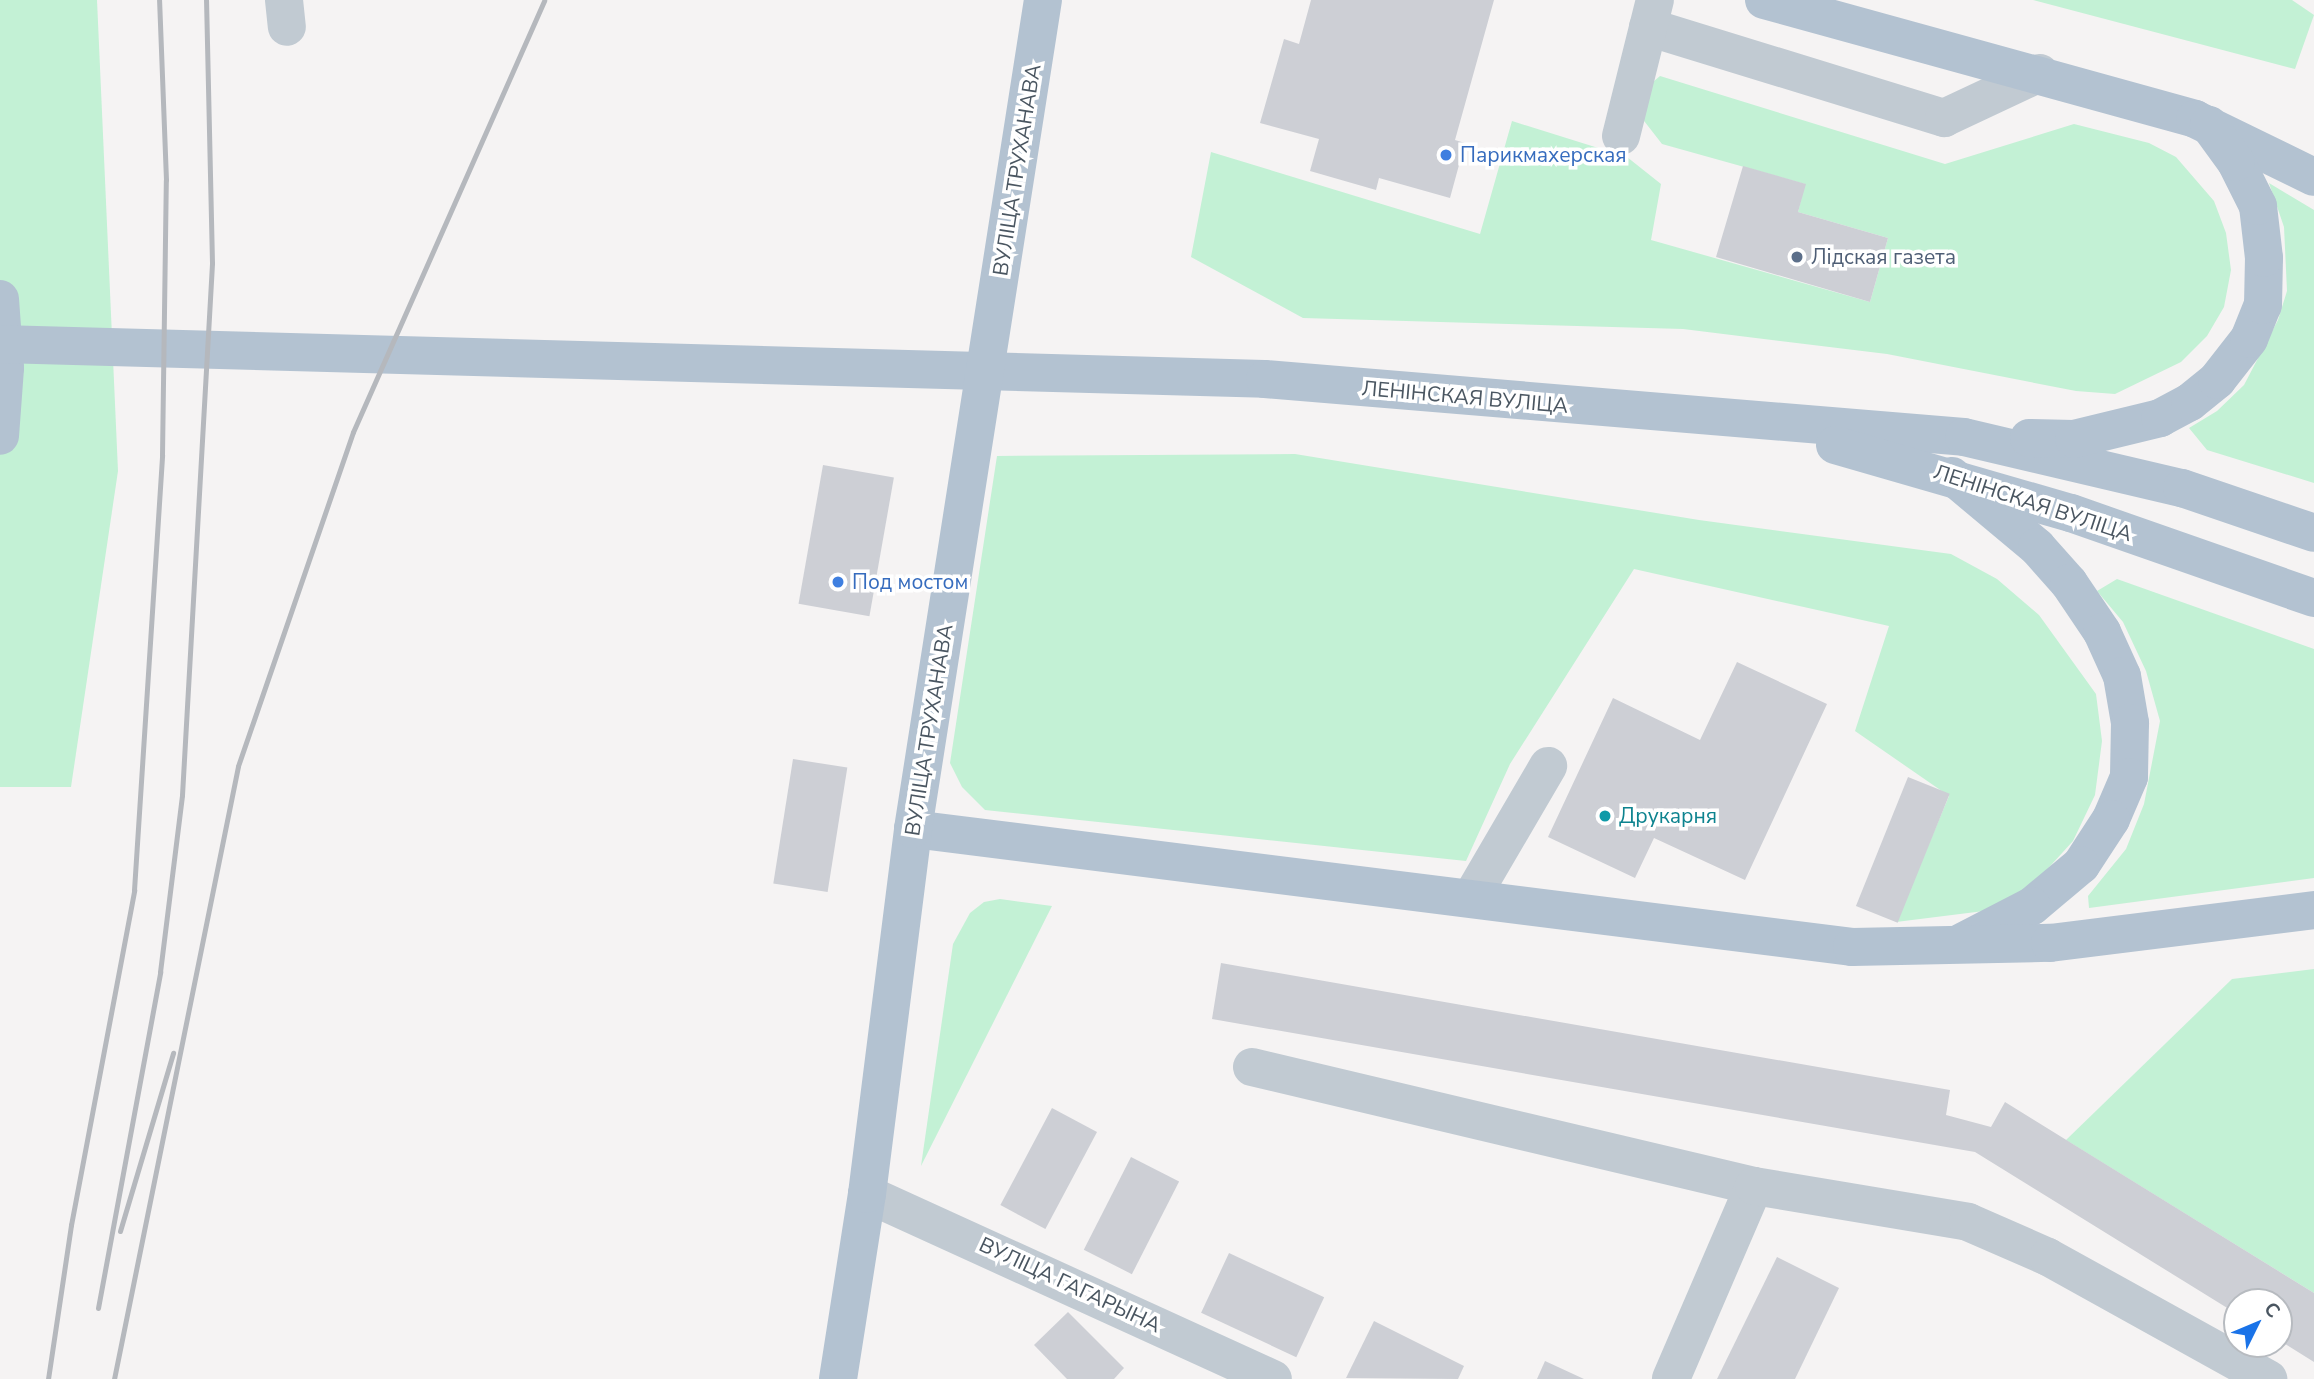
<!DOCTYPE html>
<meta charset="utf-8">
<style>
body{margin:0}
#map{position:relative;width:2314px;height:1379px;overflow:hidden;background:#f5f3f3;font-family:"Nunito Sans",sans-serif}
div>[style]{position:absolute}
.green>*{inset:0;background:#c3f1d5}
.building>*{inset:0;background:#cdcfd5;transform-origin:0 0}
.minor>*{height:38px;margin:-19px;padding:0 19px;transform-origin:19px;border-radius:19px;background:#c1cad2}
.major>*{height:38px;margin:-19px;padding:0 19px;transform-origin:19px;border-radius:19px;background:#b3c2d1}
.rail>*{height:5px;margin:-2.5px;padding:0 2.5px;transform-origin:2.5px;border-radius:2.5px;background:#b5b8bd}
.dots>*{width:19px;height:19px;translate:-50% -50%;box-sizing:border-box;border:4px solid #fff;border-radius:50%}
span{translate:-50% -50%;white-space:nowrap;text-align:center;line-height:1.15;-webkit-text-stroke:7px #fff;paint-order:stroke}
.shop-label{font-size:21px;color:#366cbe}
.left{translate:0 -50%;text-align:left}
.street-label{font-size:21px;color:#4a5661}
.service-label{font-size:21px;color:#4e5e75}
.culture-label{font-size:21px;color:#0d838f}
.north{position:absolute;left:2223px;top:1288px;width:70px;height:70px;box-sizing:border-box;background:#fff;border:2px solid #b7bbc0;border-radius:50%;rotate:47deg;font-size:19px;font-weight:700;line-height:28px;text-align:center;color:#4a5661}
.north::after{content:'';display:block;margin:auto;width:24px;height:32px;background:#1a73e8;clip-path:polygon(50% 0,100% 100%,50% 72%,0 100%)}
</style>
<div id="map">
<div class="green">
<div style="clip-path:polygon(0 0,97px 0,118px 471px,71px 787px,0 787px)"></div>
<div style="clip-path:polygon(2033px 0,2292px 0,2314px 15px,2295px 69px)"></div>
<div style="clip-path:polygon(1660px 76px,1945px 164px,2074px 124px,2149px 143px,2176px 157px,2214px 201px,2226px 233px,2231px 270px,2224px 307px,2207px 336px,2181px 362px,2115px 394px,2076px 391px,1887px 354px,1683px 329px,1303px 318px,1191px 257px,1211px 152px,1480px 234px,1512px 121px,1627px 157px,1661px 184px,1651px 240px,1870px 302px,1888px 238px,1798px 212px,1805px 184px,1662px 144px,1641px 117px,1647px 87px)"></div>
<div style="clip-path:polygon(2269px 183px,2314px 210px,2314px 483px,2207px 450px,2189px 428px,2217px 411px,2244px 385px,2278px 320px,2287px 291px,2284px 227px)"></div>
<div style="clip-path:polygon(1295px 454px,1699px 520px,1951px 554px,1997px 579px,2039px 615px,2096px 694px,2102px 741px,2095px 795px,2073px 841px,2032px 886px,1984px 911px,1896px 922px,1949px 796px,1855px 731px,1889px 626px,1634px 569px,1510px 764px,1466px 861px,985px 810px,962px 787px,950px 763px,997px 456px)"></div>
<div style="clip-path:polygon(2117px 579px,2314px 649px,2314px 878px,2089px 908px,2088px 896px,2126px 849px,2144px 804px,2160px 721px,2146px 671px,2123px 622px,2097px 591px)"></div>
<div style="clip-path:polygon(1000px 899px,1052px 906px,921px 1166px,953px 944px,970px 913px,984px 902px)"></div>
<div style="clip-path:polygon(2314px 969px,2314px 1293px,2066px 1140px,2232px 979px)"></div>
</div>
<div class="building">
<div style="clip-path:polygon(1311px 0,1494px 0,1455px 140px,1465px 143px,1450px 198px,1379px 178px,1376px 190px,1310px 171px,1319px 139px,1260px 123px,1284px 39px,1299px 44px)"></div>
<div style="clip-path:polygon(1743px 166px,1806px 184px,1798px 212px,1888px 238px,1870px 302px,1716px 257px)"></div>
<div style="left:823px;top:465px;width:72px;height:141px;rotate:10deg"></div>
<div style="clip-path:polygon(1737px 662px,1827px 704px,1745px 880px,1654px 838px,1635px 878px,1548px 837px,1613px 698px,1700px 740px)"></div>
<div style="left:793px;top:759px;width:55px;height:126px;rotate:9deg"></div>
<div style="left:1908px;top:777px;width:45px;height:139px;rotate:22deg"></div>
<div style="clip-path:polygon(1221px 963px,1950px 1090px,1946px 1115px,1991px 1127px,2005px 1102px,2314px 1293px,2314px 1362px,2279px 1340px,2279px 1302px,2237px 1302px,2237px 1314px,1975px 1152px,1212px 1019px)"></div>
<div style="left:1052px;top:1108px;width:51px;height:110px;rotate:28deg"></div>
<div style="left:1131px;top:1157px;width:54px;height:104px;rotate:27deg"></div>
<div style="left:1229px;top:1253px;width:105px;height:66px;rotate:25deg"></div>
<div style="clip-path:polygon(1777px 1257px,1839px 1288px,1795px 1379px,1717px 1379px)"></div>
<div style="clip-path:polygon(1068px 1312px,1124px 1368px,1114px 1379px,1067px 1379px,1034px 1345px)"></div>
<div style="clip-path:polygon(1374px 1321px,1464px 1366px,1458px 1379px,1346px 1378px)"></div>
<div style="clip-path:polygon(1545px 1361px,1584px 1379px,1537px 1379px)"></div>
</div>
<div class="minor">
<div style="left:284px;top:0;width:27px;rotate:84deg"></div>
<div style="left:1648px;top:27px;width:310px;rotate:17.1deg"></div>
<div style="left:1944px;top:118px;width:106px;rotate:-25.1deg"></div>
<div style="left:1621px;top:136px;width:140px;rotate:-76deg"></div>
<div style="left:1471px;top:898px;width:153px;rotate:-59.7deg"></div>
<div style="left:1252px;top:1067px;width:516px;rotate:13.34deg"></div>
<div style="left:1754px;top:1186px;width:210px;rotate:113.3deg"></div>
<div style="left:1754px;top:1186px;width:217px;rotate:9.5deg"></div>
<div style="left:1968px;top:1222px;width:87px;rotate:23.6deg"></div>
<div style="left:2048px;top:1257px;width:252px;rotate:29deg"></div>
<div style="left:867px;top:1194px;width:446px;rotate:24.5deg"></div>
</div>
<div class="major">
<div style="left:1764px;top:0;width:447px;rotate:15.4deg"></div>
<div style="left:2195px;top:119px;width:132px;rotate:26deg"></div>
<div style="left:0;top:299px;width:69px;rotate:85.9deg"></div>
<div style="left:5px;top:368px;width:68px;rotate:94.2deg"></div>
<div style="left:0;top:344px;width:1265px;rotate:1.58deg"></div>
<div style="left:1265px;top:379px;width:701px;rotate:4.74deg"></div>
<div style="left:1964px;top:437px;width:224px;rotate:13.2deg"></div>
<div style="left:2182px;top:488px;width:139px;rotate:18.8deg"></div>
<div style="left:2029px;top:438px;width:45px;rotate:1.3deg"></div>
<div style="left:2074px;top:439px;width:89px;rotate:-13.7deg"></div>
<div style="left:2160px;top:418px;width:34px;rotate:-28deg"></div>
<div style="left:2190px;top:402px;width:35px;rotate:-39deg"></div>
<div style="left:2217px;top:380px;width:52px;rotate:-52deg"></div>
<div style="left:2249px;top:339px;width:37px;rotate:-68deg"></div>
<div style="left:2263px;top:305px;width:47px;rotate:-88.8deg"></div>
<div style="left:2264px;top:258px;width:52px;rotate:-96.6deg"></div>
<div style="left:2258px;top:206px;width:49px;rotate:-116.6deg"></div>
<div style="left:2236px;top:162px;width:46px;rotate:-126.1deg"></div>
<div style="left:1835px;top:445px;width:246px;rotate:16.1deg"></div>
<div style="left:2071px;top:513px;width:257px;rotate:19.3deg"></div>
<div style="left:1952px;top:476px;width:111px;rotate:39.9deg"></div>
<div style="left:2037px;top:547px;width:48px;rotate:48.4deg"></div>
<div style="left:2069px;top:583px;width:59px;rotate:56deg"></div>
<div style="left:2102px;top:632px;width:48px;rotate:65.6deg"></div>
<div style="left:2122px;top:676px;width:48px;rotate:80.3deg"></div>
<div style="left:2130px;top:723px;width:54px;rotate:91.1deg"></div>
<div style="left:2129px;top:777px;width:46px;rotate:113.2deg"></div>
<div style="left:2111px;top:819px;width:55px;rotate:123.1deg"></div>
<div style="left:2081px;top:865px;width:64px;rotate:140.1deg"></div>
<div style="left:2032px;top:906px;width:79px;rotate:152.8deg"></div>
<div style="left:913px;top:829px;width:946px;rotate:7.16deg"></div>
<div style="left:1852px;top:947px;width:198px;rotate:-1.2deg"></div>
<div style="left:2050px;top:943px;width:266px;rotate:-7.1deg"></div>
<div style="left:838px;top:1379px;width:187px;rotate:-81.1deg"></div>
<div style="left:867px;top:1194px;width:368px;rotate:-82.8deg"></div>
<div style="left:913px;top:829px;width:839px;rotate:-81.09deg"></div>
</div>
<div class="rail">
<div style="left:120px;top:1231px;width:186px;rotate:-73.4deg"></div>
<div style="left:98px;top:1308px;width:342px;rotate:-79.5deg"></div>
<div style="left:160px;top:972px;width:178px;rotate:-82.9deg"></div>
<div style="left:182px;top:795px;width:533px;rotate:-86.77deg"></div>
<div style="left:212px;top:263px;width:263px;rotate:-91.3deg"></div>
<div style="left:48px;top:1379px;width:156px;rotate:-81.5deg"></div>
<div style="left:71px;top:1225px;width:341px;rotate:-79.3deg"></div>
<div style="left:134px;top:890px;width:436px;rotate:-86.3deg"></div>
<div style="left:162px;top:455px;width:275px;rotate:-89.2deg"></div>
<div style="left:166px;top:180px;width:180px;rotate:-92.2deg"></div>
<div style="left:114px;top:1379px;width:625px;rotate:-78.56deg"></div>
<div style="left:238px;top:766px;width:353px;rotate:-71deg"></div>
<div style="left:353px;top:432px;width:472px;rotate:-66.1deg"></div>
</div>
<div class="dots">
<div style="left:1446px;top:155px;background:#3f7fe0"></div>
<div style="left:1797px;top:257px;background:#5c6f8a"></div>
<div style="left:838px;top:582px;background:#3f7fe0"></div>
<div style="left:1605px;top:816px;background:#0f9aa8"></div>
</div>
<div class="shop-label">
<span class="left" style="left:1460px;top:155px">Парикмахерская</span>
<span class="left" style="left:852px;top:582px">Под мостом</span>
</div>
<div class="street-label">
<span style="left:1017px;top:170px;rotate:-81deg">ВУЛІЦА ТРУХАНАВА</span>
<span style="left:1465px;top:397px;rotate:5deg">ЛЕНІНСКАЯ ВУЛІЦА</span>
<span style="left:2033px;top:503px;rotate:18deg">ЛЕНІНСКАЯ ВУЛІЦА</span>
<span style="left:929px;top:730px;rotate:-81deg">ВУЛІЦА ТРУХАНАВА</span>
<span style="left:1070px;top:1285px;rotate:25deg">ВУЛІЦА ГАГАРЫНА</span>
</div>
<div class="service-label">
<span class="left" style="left:1811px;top:257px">Лідская газета</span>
</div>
<div class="culture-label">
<span class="left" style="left:1619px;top:816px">Друкарня</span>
</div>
<div class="north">С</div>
</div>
